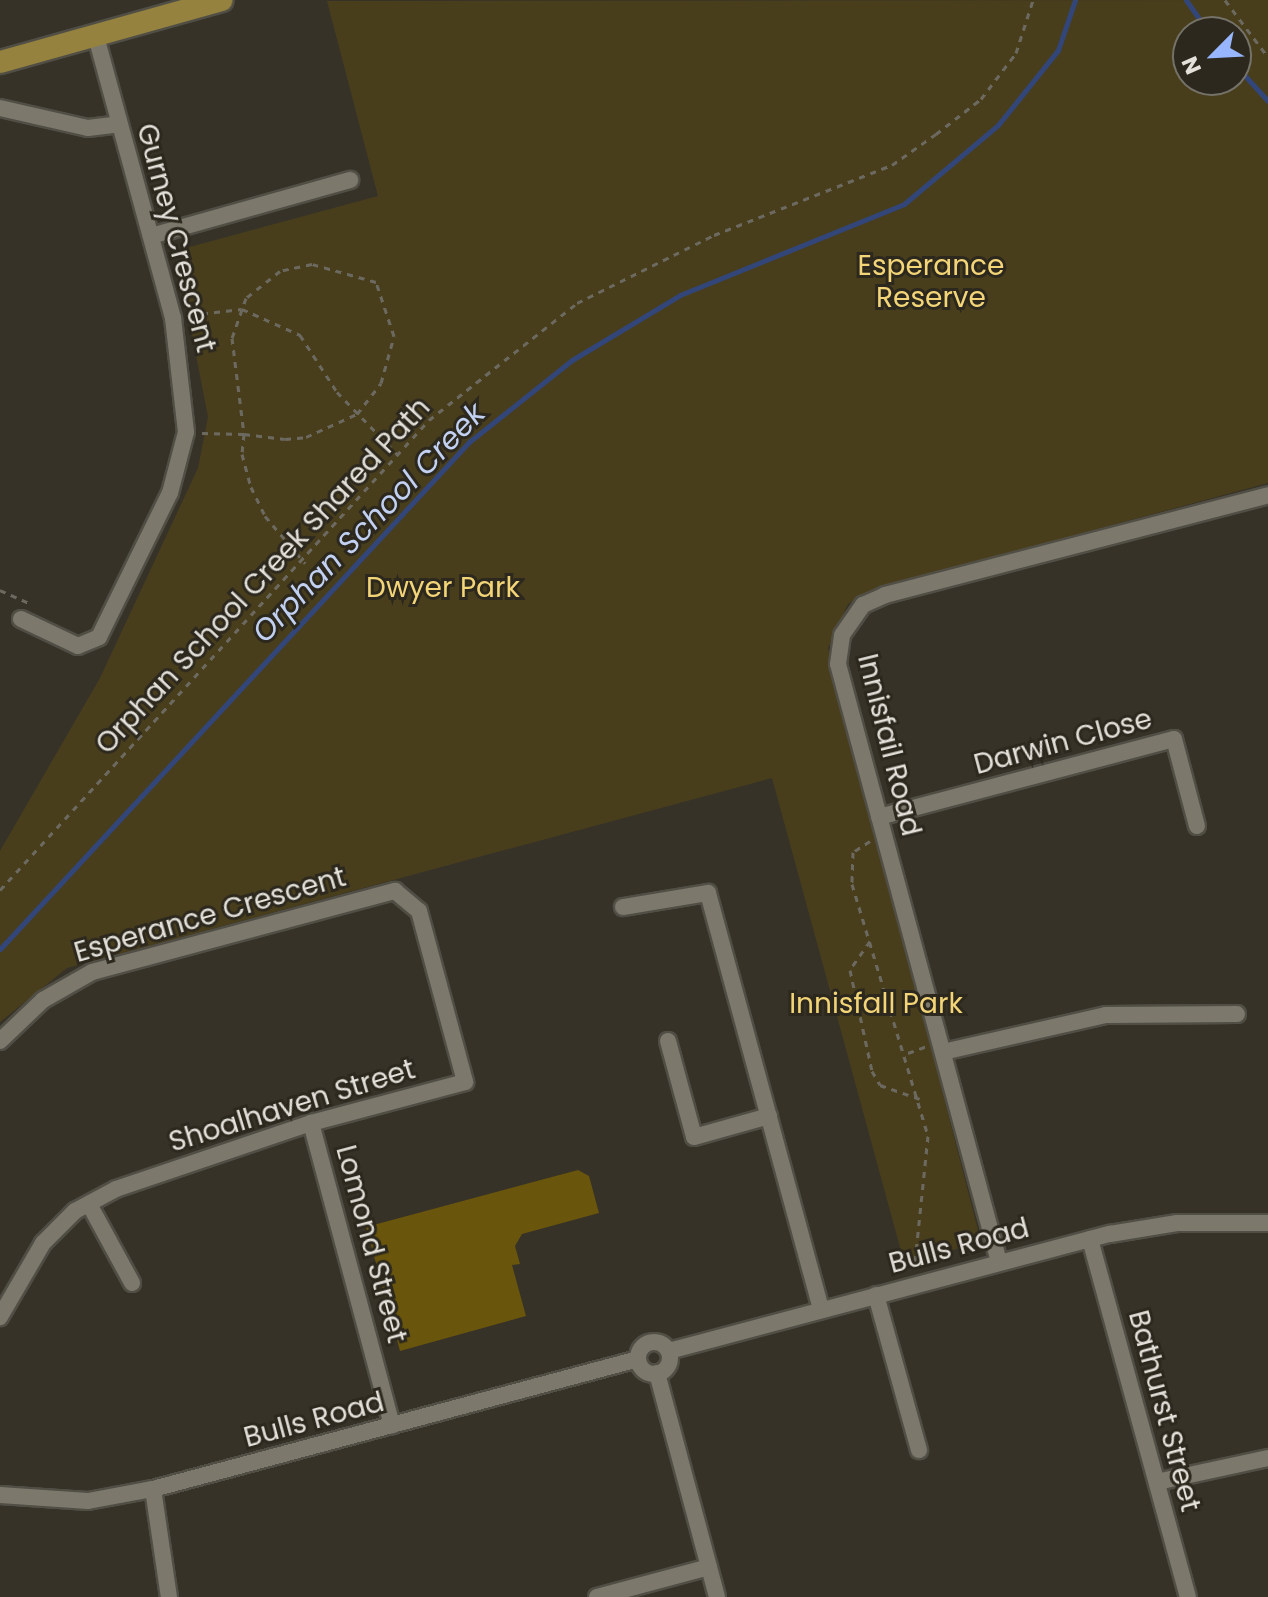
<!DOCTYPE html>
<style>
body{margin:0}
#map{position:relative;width:1268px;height:1597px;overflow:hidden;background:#363228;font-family:Poppins,sans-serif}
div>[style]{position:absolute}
.green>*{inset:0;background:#493e1c}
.stream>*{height:5px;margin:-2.5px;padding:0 2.5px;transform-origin:2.5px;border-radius:2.5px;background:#324679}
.building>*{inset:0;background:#69550b}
.path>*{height:3px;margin-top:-1.5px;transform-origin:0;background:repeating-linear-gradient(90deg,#6c6960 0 6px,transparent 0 12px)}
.roads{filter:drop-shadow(2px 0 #504e45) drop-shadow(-2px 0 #504e45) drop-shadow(0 2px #504e45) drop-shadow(0 -2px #504e45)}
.minor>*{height:16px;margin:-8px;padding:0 8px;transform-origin:8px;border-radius:8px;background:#7c786c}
.minor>.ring{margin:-8px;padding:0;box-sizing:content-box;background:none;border:16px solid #7c786c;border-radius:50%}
.major>*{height:22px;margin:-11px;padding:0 11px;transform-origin:11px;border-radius:11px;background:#94823e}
span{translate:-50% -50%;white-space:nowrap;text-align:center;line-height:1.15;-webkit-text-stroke:6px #2c281e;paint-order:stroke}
.street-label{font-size:28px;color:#e3e1da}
.park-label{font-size:28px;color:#f3d577}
.water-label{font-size:30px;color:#c2d1f1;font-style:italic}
.north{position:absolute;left:1172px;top:16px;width:80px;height:80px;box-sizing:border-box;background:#2c281e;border:2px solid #757269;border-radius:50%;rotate:246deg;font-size:22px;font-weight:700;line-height:32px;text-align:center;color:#e3e1da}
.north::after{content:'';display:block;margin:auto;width:28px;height:36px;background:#97b6fd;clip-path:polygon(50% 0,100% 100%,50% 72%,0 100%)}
</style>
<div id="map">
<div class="green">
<div style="clip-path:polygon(evenodd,1268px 0,1268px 483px,871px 590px,848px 604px,828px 648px,978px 1230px,968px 1246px,904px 1262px,772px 778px,67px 968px,0 1022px,0 851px,100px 678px,198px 468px,208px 417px,179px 267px,186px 248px,378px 196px,327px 1px,1268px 0,1188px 32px,1236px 32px,1236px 80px,1188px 80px,1188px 32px)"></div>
</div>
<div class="stream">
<div style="left:1186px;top:0;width:39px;rotate:55deg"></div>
<div style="left:1236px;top:66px;width:47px;rotate:47.6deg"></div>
<div style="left:0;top:949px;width:691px;rotate:-47.23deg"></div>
<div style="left:469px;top:442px;width:132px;rotate:-38.5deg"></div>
<div style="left:572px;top:360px;width:126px;rotate:-31deg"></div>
<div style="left:680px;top:295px;width:242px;rotate:-22.1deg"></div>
<div style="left:904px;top:204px;width:123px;rotate:-40deg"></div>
<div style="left:998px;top:125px;width:96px;rotate:-51.3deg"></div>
<div style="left:1058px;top:50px;width:53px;rotate:-71.2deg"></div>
</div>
<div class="building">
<div style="clip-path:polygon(578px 1170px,589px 1176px,599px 1213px,522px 1234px,515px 1246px,520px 1264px,512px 1265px,526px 1316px,400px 1351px,366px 1227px)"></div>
</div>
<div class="path">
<div style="left:1225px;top:0;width:71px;rotate:53deg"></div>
<div style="left:190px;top:315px;width:52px;rotate:-6.6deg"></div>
<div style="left:242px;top:309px;width:64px;rotate:24.1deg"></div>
<div style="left:300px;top:335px;width:68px;rotate:57deg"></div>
<div style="left:337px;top:392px;width:88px;rotate:45.9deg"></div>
<div style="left:202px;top:433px;width:42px;rotate:1.4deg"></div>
<div style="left:244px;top:434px;width:41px;rotate:7deg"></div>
<div style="left:285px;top:439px;width:21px;rotate:-5deg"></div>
<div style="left:306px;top:437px;width:56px;rotate:-24.3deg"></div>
<div style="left:357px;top:414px;width:39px;rotate:-52deg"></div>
<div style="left:381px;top:383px;width:49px;rotate:-74.5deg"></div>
<div style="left:394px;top:336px;width:57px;rotate:-108.4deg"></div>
<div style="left:376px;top:282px;width:66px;rotate:-164.3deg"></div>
<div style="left:312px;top:264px;width:33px;rotate:168deg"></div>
<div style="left:280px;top:271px;width:43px;rotate:141.5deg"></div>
<div style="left:246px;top:298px;width:42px;rotate:109.3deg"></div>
<div style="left:232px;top:338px;width:97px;rotate:82.9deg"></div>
<div style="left:244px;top:434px;width:20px;rotate:96deg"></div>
<div style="left:242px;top:454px;width:34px;rotate:75deg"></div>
<div style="left:251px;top:487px;width:32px;rotate:64deg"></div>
<div style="left:265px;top:516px;width:62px;rotate:49.6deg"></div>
<div style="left:0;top:590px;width:32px;rotate:24deg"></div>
<div style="left:870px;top:841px;width:20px;rotate:147deg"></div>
<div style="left:853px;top:852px;width:32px;rotate:92deg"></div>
<div style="left:852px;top:884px;width:263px;rotate:73.2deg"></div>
<div style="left:928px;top:1136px;width:127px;rotate:95.9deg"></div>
<div style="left:0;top:890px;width:636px;rotate:-47.61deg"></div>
<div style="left:429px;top:420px;width:189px;rotate:-38.3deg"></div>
<div style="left:577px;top:303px;width:153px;rotate:-26.4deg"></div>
<div style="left:714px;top:235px;width:191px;rotate:-21.5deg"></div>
<div style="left:892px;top:165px;width:54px;rotate:-35.2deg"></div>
<div style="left:936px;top:134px;width:57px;rotate:-37.9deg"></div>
<div style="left:981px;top:99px;width:58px;rotate:-52.7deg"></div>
<div style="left:1016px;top:53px;width:56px;rotate:-72.2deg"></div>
<div style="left:870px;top:941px;width:35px;rotate:125deg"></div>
<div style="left:850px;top:970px;width:103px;rotate:77.7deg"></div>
<div style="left:872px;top:1071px;width:16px;rotate:60deg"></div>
<div style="left:880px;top:1085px;width:42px;rotate:19.3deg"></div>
<div style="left:908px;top:1053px;width:20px;rotate:-20deg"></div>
</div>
<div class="roads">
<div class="minor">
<div style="left:0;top:108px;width:90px;rotate:12.8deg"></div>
<div style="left:88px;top:128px;width:31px;rotate:-7deg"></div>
<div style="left:151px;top:236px;width:207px;rotate:-15.7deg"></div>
<div style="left:21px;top:619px;width:63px;rotate:25.3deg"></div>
<div style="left:78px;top:646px;width:23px;rotate:-23deg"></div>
<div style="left:99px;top:637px;width:161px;rotate:-63.8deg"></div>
<div style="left:170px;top:493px;width:63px;rotate:-75.3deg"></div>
<div style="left:186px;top:432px;width:115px;rotate:-96.5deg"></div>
<div style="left:173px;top:318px;width:291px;rotate:-105.3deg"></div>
<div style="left:879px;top:817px;width:305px;rotate:-14.8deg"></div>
<div style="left:1174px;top:739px;width:90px;rotate:75.2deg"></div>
<div style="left:623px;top:907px;width:86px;rotate:-9.4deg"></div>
<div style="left:708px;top:893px;width:432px;rotate:74.8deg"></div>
<div style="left:0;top:1041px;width:59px;rotate:-43.6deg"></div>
<div style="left:43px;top:1000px;width:56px;rotate:-29.7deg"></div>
<div style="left:92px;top:972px;width:314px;rotate:-15deg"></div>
<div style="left:395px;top:891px;width:31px;rotate:40deg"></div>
<div style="left:419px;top:911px;width:177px;rotate:74.9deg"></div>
<div style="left:465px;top:1082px;width:159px;rotate:165.1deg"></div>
<div style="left:311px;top:1123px;width:206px;rotate:161.3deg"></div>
<div style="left:116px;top:1189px;width:47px;rotate:151.8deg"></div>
<div style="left:75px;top:1211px;width:45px;rotate:135deg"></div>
<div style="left:43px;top:1243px;width:86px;rotate:120.2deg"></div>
<div style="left:668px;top:1041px;width:99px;rotate:74.8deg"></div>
<div style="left:694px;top:1137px;width:78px;rotate:-15.6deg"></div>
<div style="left:943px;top:1052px;width:167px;rotate:-12.8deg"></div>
<div style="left:1106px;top:1015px;width:131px;rotate:-0.4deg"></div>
<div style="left:311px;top:1123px;width:313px;rotate:75deg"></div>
<div style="left:89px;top:1204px;width:90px;rotate:61.4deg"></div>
<div style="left:1090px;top:1239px;width:371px;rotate:74.7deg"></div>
<div style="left:999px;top:1262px;width:619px;rotate:-105.07deg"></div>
<div style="left:838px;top:664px;width:29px;rotate:-82deg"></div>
<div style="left:842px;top:635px;width:37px;rotate:-55deg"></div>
<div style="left:863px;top:605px;width:24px;rotate:-24deg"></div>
<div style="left:885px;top:595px;width:396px;rotate:-14.6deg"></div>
<div style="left:876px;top:1295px;width:161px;rotate:74.5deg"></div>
<div class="ring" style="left:638px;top:1342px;width:16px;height:16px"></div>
<div style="left:669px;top:1351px;width:456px;rotate:-14.9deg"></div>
<div style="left:1110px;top:1234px;width:68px;rotate:-9.3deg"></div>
<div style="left:1177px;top:1223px;width:91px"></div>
<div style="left:657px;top:1373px;width:232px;rotate:75deg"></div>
<div style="left:1157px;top:1482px;width:114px;rotate:-12.2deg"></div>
<div style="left:153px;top:1489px;width:109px;rotate:81.6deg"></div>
<div style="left:0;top:1495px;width:88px;rotate:3.9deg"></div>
<div style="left:88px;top:1501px;width:66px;rotate:-10.5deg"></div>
<div style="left:153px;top:1489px;width:502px;rotate:-15deg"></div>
<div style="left:597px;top:1597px;width:116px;rotate:-15deg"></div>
</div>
<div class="major">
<div style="left:0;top:62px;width:230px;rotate:-15.6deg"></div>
</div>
</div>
<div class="street-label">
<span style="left:176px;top:238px;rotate:75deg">Gurney Crescent</span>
<span style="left:263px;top:576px;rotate:-47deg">Orphan School Creek Shared Path</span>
<span style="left:1063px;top:742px;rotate:-15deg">Darwin Close</span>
<span style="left:889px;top:745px;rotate:76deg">Innisfail Road</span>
<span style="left:210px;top:915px;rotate:-16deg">Esperance Crescent</span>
<span style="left:292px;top:1106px;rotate:-17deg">Shoalhaven Street</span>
<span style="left:371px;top:1244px;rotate:75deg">Lomond Street</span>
<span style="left:959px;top:1246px;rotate:-15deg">Bulls Road</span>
<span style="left:1164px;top:1411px;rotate:75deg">Bathurst Street</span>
<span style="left:314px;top:1420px;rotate:-15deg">Bulls Road</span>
</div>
<div class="park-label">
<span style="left:931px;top:282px">Esperance<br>Reserve</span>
<span style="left:443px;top:588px">Dwyer Park</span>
<span style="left:876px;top:1004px">Innisfall Park</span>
</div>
<div class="water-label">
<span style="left:369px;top:523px;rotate:-46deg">Orphan School Creek</span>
</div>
<div class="north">N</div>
</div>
